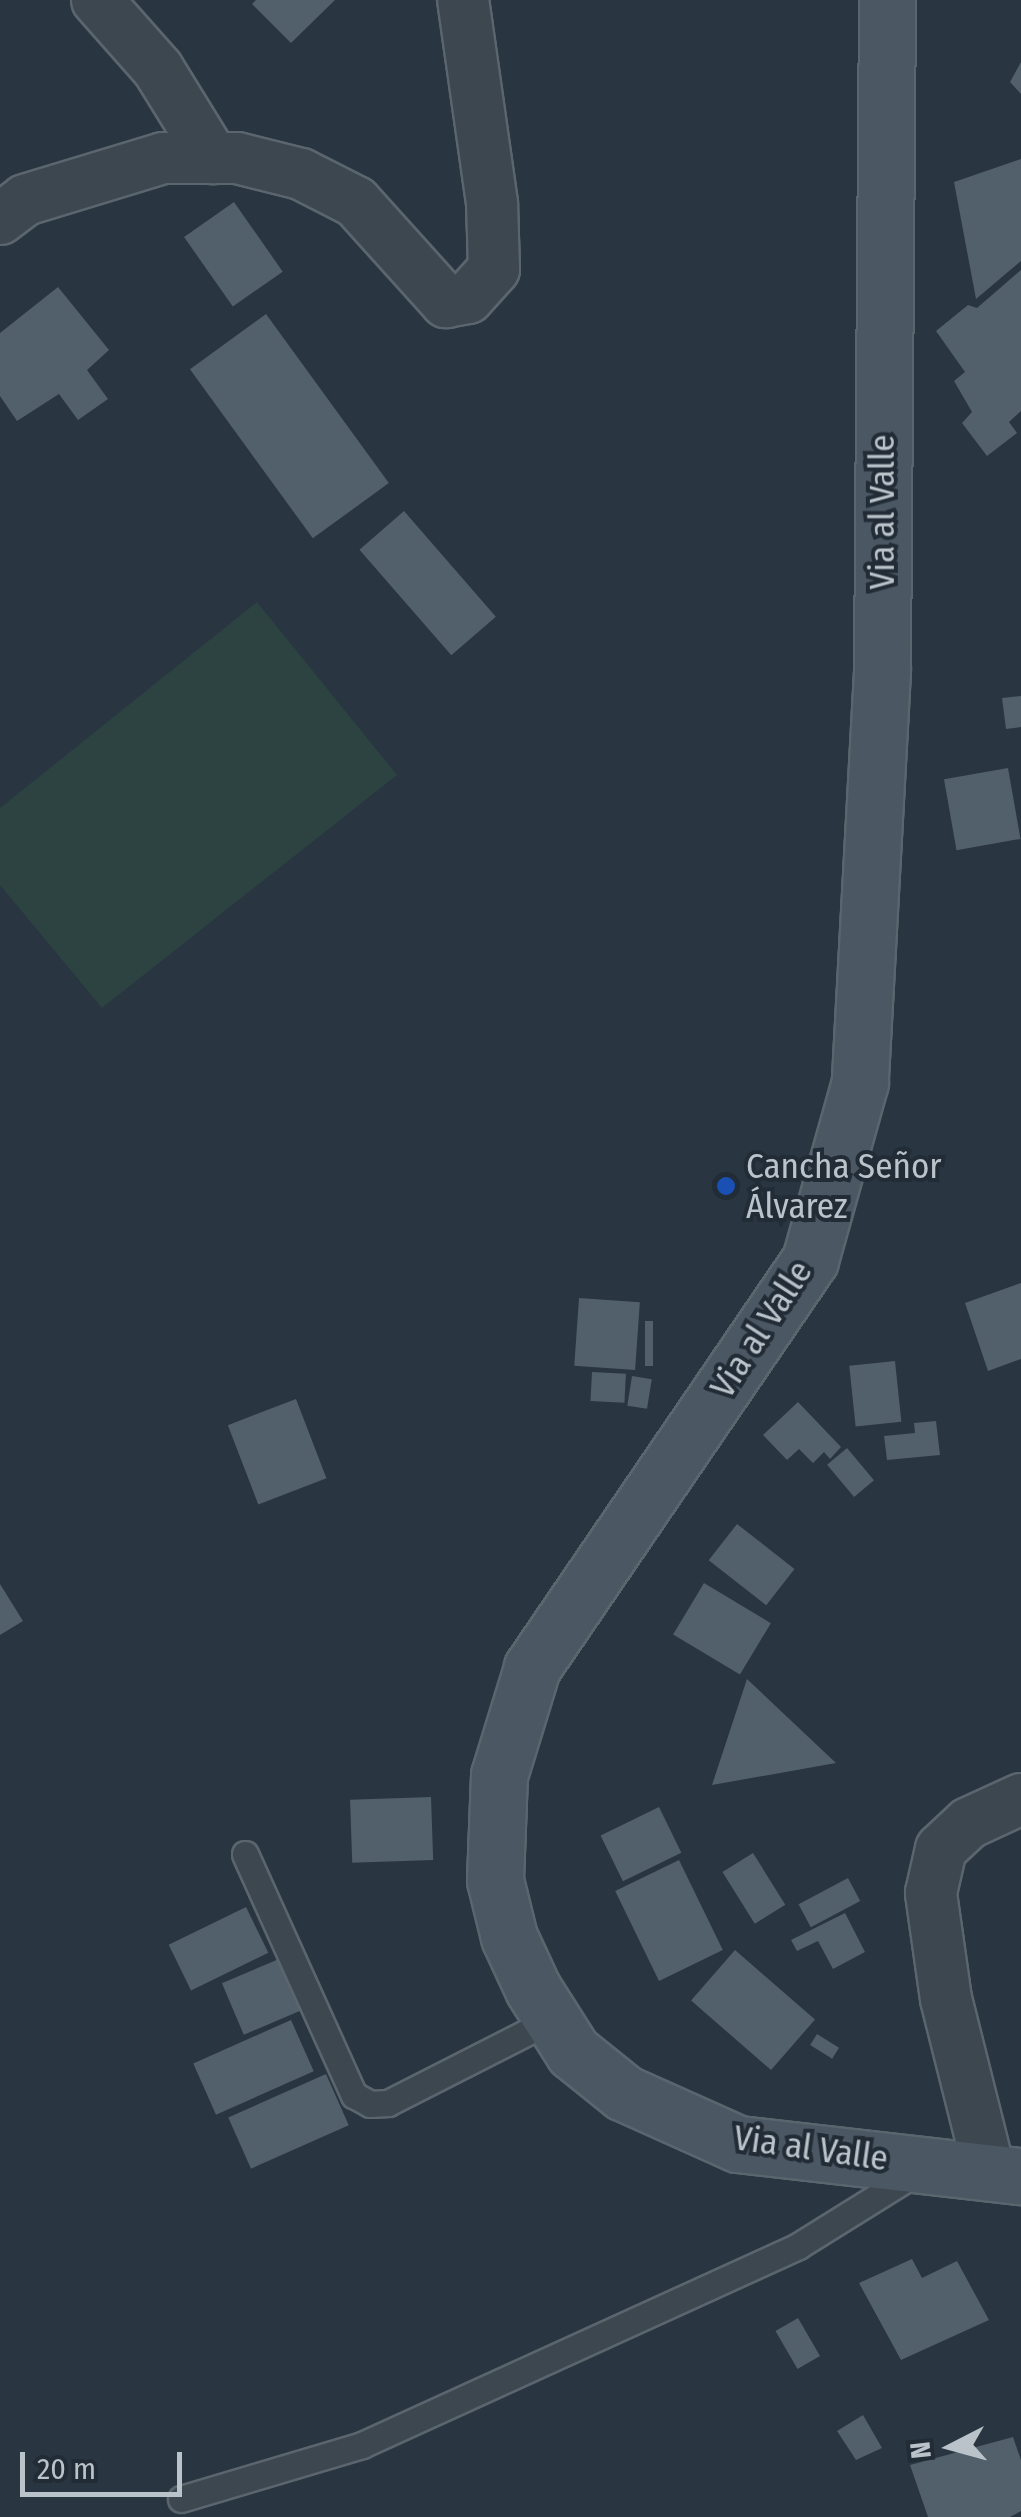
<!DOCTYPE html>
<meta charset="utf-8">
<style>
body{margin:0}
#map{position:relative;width:1021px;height:2517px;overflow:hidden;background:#293540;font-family:"Fira Sans Condensed",sans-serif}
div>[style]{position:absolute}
.green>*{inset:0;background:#2c4342}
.building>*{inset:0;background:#52606b;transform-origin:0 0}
.roads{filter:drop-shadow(2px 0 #5b656e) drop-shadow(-2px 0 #5b656e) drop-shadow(0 2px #5b656e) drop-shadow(0 -2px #5b656e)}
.lane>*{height:25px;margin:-12.5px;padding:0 12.5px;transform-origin:12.5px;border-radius:12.5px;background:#3d4750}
.street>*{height:50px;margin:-25px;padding:0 25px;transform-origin:25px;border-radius:25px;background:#3d4750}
.secondary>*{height:55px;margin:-27.5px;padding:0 27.5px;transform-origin:27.5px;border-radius:27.5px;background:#4b5763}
.dots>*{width:28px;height:28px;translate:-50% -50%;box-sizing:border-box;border:5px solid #222c36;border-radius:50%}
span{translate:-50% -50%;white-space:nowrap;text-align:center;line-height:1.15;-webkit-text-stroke:8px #222c36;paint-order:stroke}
.street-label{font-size:35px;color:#bac2ca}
.poi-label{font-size:35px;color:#bac2ca}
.left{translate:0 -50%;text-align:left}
.north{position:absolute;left:901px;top:2397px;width:100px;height:100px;-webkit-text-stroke:8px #222c36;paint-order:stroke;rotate:264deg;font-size:28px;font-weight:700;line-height:40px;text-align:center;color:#bac2ca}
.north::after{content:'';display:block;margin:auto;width:35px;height:45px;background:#bac2ca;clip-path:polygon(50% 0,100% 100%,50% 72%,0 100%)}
.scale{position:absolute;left:20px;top:2452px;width:162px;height:45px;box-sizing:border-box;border:5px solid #bac2ca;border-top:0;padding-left:12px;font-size:30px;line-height:35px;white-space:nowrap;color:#bac2ca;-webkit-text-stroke:8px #222c36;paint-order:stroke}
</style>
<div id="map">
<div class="green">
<div style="clip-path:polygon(257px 602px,397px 775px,102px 1008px,0 885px,0 808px)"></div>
</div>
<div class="building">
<div style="clip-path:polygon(256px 0,335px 0,291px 43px,252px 4px)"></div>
<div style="clip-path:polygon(1021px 62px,1021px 94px,1010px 82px)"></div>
<div style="clip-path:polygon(1021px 159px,1021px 261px,976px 299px,954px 182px)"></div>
<div style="left:234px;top:202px;width:85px;height:61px;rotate:55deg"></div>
<div style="clip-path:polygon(1021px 270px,1021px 411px,1009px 422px,1017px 433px,987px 456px,962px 423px,972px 412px,954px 381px,965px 372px,936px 331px,968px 305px,977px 308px)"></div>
<div style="clip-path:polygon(58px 287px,109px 350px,87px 370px,108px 399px,78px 420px,59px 394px,17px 421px,0 396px,0 333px)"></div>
<div style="left:266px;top:314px;width:209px;height:94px;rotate:54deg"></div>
<div style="left:404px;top:511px;width:140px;height:59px;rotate:49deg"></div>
<div style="clip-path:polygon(1021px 696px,1021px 727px,1006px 729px,1002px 698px)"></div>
<div style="left:1008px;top:768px;width:72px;height:65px;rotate:80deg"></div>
<div style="clip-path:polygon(1021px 1283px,1021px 1359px,988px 1371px,965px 1303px)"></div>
<div style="left:579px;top:1298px;width:61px;height:68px;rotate:4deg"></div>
<div style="left:645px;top:1321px;width:8px;height:45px"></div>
<div style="left:895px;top:1361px;width:61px;height:46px;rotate:84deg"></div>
<div style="left:592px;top:1372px;width:34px;height:29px;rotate:3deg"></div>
<div style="left:632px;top:1376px;width:20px;height:30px;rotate:9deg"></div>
<div style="left:296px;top:1399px;width:85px;height:73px;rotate:69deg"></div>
<div style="clip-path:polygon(798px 1402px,841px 1447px,830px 1459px,824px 1452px,813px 1463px,799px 1449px,787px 1460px,763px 1435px)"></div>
<div style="clip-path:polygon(936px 1421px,940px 1455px,887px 1460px,884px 1436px,915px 1433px,914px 1423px)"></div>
<div style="left:847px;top:1448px;width:42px;height:26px;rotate:50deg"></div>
<div style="left:737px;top:1524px;width:73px;height:46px;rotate:38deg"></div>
<div style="left:704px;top:1583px;width:78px;height:60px;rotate:31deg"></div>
<div style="clip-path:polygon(0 1584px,23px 1621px,0 1635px)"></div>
<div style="clip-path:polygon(747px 1679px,836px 1763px,712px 1785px)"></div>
<div style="left:431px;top:1797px;width:63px;height:81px;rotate:88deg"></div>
<div style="left:659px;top:1807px;width:51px;height:65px;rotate:64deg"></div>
<div style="left:753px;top:1853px;width:61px;height:36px;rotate:58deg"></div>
<div style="left:679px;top:1860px;width:100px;height:71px;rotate:64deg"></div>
<div style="left:848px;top:1878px;width:26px;height:56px;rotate:62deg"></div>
<div style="left:246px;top:1907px;width:51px;height:86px;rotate:64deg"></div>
<div style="clip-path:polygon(845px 1913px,865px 1952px,833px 1969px,818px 1941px,797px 1951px,791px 1940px)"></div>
<div style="left:735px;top:1950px;width:106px;height:67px;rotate:41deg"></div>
<div style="left:279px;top:1959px;width:56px;height:62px;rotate:67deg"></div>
<div style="left:291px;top:2020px;width:56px;height:107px;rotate:66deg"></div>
<div style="left:817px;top:2034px;width:26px;height:13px;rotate:32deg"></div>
<div style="left:326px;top:2074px;width:56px;height:107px;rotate:66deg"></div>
<div style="clip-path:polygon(912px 2259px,922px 2278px,957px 2261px,989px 2320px,901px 2360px,859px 2283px)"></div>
<div style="left:798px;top:2318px;width:44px;height:26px;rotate:60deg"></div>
<div style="clip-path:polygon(863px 2415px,882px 2448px,856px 2460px,837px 2431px)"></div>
<div style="clip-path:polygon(1013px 2437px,1021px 2460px,1021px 2511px,1010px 2517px,928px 2517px,910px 2465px)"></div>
</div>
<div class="roads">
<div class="lane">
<div style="left:245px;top:1854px;width:265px;rotate:65.7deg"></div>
<div style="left:354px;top:2095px;width:18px;rotate:29deg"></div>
<div style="left:370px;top:2104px;width:18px;rotate:-3deg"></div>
<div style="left:388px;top:2103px;width:185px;rotate:-27deg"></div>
<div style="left:181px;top:2499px;width:189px;rotate:-16.6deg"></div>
<div style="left:362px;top:2445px;width:479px;rotate:-24.5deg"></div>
<div style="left:798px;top:2246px;width:140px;rotate:-31.9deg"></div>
</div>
<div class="street">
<div style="left:97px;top:0;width:92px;rotate:48.5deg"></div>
<div style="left:158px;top:69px;width:105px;rotate:58.3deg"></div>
<div style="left:0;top:219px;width:31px;rotate:-37deg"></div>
<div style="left:25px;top:200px;width:144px;rotate:-16.9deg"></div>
<div style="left:163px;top:158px;width:74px"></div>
<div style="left:237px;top:158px;width:66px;rotate:14deg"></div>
<div style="left:301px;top:174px;width:62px;rotate:27deg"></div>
<div style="left:356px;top:202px;width:135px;rotate:48deg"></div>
<div style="left:446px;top:302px;width:22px;rotate:-10deg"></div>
<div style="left:468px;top:298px;width:39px;rotate:-48deg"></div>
<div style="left:494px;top:269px;width:66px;rotate:-91.7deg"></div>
<div style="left:492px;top:203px;width:205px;rotate:-98.1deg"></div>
<div style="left:989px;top:2170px;width:176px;rotate:-104.1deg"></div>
<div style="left:946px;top:1999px;width:107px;rotate:-98.1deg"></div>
<div style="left:931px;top:1893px;width:45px;rotate:-77.2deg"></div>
<div style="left:941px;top:1849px;width:38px;rotate:-43deg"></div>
<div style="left:969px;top:1823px;width:57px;rotate:-24.8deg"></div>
</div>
<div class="secondary">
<div style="left:887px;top:0;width:671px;rotate:90.43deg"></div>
<div style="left:882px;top:671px;width:412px;rotate:93.1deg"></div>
<div style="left:860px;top:1082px;width:185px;rotate:105.7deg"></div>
<div style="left:810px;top:1260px;width:494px;rotate:124.3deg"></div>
<div style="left:532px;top:1668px;width:112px;rotate:107.1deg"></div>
<div style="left:499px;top:1775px;width:105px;rotate:92.2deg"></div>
<div style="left:495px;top:1880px;width:59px;rotate:76.2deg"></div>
<div style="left:509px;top:1937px;width:57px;rotate:65.2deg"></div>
<div style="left:533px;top:1989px;width:75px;rotate:57.6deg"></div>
<div style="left:573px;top:2052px;width:65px;rotate:38.8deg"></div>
<div style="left:624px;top:2093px;width:125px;rotate:24.1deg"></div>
<div style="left:738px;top:2144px;width:285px;rotate:6.5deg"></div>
</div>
</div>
<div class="dots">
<div style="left:726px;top:1186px;background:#1a4fb4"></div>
</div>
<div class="street-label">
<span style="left:882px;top:512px;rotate:-90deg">Via al Valle</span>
<span style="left:761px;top:1329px;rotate:-57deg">Via al Valle</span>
<span style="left:811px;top:2148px;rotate:8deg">Via al Valle</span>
</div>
<div class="poi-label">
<span class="left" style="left:746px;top:1186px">Cancha Señor<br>Álvarez</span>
</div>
<div class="north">N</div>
<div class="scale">20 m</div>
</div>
